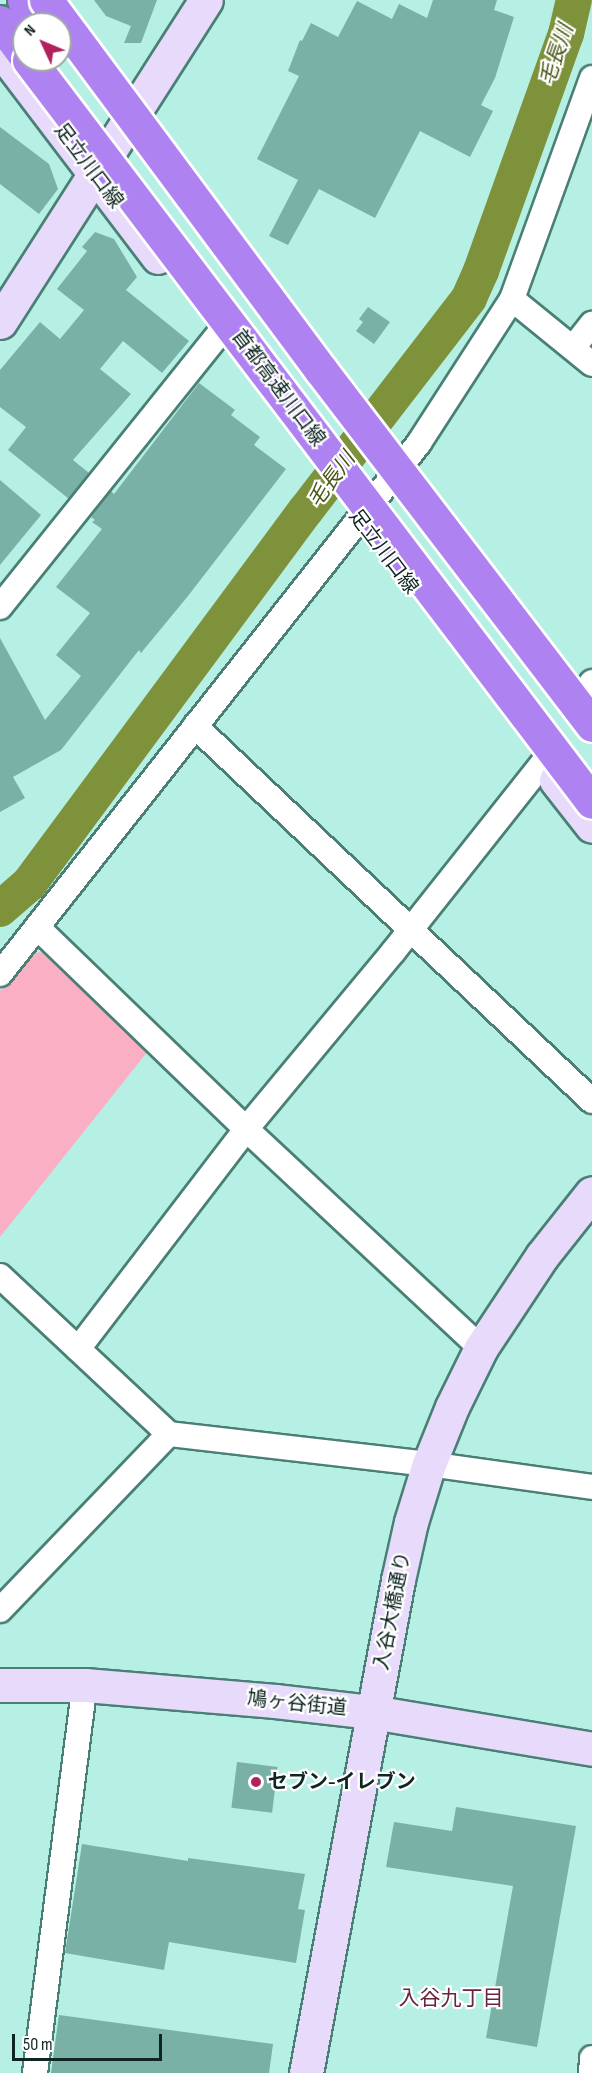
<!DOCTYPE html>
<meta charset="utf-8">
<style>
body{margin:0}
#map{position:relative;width:592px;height:2073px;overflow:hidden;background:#b6efe4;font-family:"Sofia Sans Condensed","Noto Sans JP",sans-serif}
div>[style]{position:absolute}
.green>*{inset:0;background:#fbafc4}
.river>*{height:36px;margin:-18px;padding:0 18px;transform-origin:18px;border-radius:18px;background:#7d923a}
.building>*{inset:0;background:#7ab1a7;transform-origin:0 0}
.roads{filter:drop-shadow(2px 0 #497f75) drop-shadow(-2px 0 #497f75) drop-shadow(0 2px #497f75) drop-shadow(0 -2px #497f75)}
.street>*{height:24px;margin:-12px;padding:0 12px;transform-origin:12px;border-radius:12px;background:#fff}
.secondary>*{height:33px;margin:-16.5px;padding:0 16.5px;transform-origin:16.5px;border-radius:16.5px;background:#e7dafb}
.highway>*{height:33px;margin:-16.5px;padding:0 16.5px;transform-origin:16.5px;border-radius:16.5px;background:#af82f2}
.bridges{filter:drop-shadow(2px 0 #fff) drop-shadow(-2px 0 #fff) drop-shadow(0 2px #fff) drop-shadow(0 -2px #fff)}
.highway-bridge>*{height:33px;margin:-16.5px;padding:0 16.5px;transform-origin:16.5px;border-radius:16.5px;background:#af82f2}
.dots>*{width:16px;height:16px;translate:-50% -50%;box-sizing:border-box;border:3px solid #fff;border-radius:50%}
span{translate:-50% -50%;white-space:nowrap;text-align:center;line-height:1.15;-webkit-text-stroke:4.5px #fff;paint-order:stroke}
.street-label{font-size:20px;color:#0e2521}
.poi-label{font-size:20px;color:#0e2521;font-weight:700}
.left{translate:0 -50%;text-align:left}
.water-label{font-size:21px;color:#475515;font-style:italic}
.neighbourhood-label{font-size:21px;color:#68253d}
.north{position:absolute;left:12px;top:12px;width:60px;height:60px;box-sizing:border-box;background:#fff;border:2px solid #9fa8a6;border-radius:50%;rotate:314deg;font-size:16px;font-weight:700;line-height:24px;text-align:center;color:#0e2521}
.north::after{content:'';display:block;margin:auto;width:21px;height:27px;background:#af225e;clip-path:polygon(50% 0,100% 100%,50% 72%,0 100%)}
.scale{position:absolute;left:12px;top:2034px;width:150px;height:27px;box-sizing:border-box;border:3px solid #0e2521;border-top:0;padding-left:8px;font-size:18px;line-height:21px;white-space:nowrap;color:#0e2521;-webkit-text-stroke:4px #fff;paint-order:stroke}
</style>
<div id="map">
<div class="green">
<div style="clip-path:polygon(47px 952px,148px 1051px,0 1237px,0 991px,31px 953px)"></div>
</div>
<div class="river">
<div style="left:0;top:909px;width:38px;rotate:-41deg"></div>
<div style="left:29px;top:884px;width:465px;rotate:-53.5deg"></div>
<div style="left:306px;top:510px;width:267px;rotate:-52.4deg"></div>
<div style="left:469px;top:298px;width:30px;rotate:-66deg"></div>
<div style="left:481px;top:271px;width:252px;rotate:-70.3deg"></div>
<div style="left:566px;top:34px;width:35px;rotate:-77deg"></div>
</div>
<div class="building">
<div style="clip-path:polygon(94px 0,157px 0,141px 43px,124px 43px,131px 26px,106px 16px)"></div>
<div style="clip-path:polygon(433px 0,497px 0,494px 10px,514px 17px,495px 78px,481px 105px,493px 111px,470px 157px,420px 131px,375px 218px,319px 189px,288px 245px,269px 236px,298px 180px,257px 159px,299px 76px,288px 71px,300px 40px,302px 41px,311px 23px,338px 37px,357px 1px,392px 19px,399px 4px,427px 18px)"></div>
<div style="clip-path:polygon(0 127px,49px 164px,58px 189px,39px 214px,0 184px)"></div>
<div style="clip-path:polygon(95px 232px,114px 239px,137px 277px,126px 290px,189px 341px,162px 373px,123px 341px,100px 369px,131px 394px,73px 460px,89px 473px,69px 499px,8px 450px,26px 427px,0 407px,0 370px,40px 322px,60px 339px,84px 310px,57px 289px,87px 251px,82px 247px)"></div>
<div style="clip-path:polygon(368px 307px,390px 322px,374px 344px,356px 331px,363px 322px,359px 319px)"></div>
<div style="clip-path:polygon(199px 383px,235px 410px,231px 415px,260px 437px,254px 445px,286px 469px,188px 596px,141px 653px,139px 650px,61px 750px,13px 777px,25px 798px,0 812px,0 638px,45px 720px,81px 676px,56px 655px,90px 613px,56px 587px,102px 529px,92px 522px,95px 520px,91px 517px,111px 491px,114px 494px)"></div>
<div style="clip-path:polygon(0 480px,41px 515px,0 565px)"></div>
<div style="left:237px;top:1762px;width:41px;height:46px;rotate:7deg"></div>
<div style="clip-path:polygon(456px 1807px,576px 1826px,537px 2047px,486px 2038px,513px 1886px,386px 1867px,394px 1822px,452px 1831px)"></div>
<div style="clip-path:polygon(82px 1844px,188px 1861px,188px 1858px,305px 1874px,298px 1909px,305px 1910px,296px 1963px,169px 1942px,164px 1970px,65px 1953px)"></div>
<div style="clip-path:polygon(59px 2015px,273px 2044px,269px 2073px,51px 2073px)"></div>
</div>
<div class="roads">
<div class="street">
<div style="left:512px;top:299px;width:103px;rotate:39.1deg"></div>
<div style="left:573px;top:348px;width:31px;rotate:-52deg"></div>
<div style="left:0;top:607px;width:350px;rotate:-51.3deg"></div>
<div style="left:583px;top:694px;width:15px;rotate:-53deg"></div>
<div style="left:195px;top:726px;width:546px;rotate:43.37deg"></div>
<div style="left:38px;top:928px;width:289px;rotate:44deg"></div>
<div style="left:246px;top:1129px;width:321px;rotate:43deg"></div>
<div style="left:0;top:974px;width:676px;rotate:-51.72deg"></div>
<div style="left:419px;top:443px;width:171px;rotate:-57.1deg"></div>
<div style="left:512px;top:299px;width:235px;rotate:-70.1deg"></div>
<div style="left:0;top:1276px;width:231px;rotate:43.1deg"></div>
<div style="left:169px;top:1434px;width:262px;rotate:6.6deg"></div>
<div style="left:429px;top:1464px;width:165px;rotate:8deg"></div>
<div style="left:78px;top:1349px;width:277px;rotate:-52.6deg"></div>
<div style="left:246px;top:1129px;width:230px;rotate:-50.3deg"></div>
<div style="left:393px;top:952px;width:241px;rotate:-51.6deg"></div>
<div style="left:0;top:1610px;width:244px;rotate:-46.2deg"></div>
<div style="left:35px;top:2073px;width:391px;rotate:-82.7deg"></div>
<div style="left:591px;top:2073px;width:15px;rotate:-86deg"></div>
</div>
<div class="secondary">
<div style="left:0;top:49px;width:261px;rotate:52.8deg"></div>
<div style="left:0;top:322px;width:382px;rotate:-57.4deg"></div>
<div style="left:556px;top:780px;width:58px;rotate:52deg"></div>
<div style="left:0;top:1685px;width:85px"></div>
<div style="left:85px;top:1685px;width:191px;rotate:4.8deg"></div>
<div style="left:275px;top:1701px;width:98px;rotate:6.5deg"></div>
<div style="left:372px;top:1712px;width:223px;rotate:9.5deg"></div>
<div style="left:306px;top:2073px;width:502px;rotate:-79.43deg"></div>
<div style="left:398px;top:1580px;width:59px;rotate:-77.4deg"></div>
<div style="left:411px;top:1522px;width:61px;rotate:-72.8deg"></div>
<div style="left:429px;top:1464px;width:61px;rotate:-68deg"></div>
<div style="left:452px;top:1407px;width:66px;rotate:-63.8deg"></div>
<div style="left:481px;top:1348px;width:110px;rotate:-56.5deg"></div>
<div style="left:542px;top:1256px;width:80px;rotate:-51.6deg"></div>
</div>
<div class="highway">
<div style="left:24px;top:0;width:31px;rotate:52deg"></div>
<div style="left:0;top:22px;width:40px;rotate:53deg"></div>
</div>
</div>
<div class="bridges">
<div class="highway-bridge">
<div style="left:46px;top:0;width:460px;rotate:53.4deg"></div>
<div style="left:320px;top:369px;width:448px;rotate:52.6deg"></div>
<div style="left:29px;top:60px;width:931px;rotate:52.81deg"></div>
</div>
</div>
<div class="dots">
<div style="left:256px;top:1782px;background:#af225e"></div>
</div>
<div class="street-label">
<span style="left:88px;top:166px;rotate:53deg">足立川口線</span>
<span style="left:278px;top:388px;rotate:53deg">首都高速川口線</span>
<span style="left:383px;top:552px;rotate:53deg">足立川口線</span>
<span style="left:393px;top:1611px;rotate:-79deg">入谷大橋通り</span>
<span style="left:297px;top:1704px;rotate:6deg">鳩ヶ谷街道</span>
</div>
<div class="poi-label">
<span class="left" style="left:268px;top:1782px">セブン-イレブン</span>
</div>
<div class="water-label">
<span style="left:557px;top:55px;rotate:-71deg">毛長川</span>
<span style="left:332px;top:480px;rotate:-53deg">毛長川</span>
</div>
<div class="neighbourhood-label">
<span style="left:451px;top:1999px">入谷九丁目</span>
</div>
<div class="north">N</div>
<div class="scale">50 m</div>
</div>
